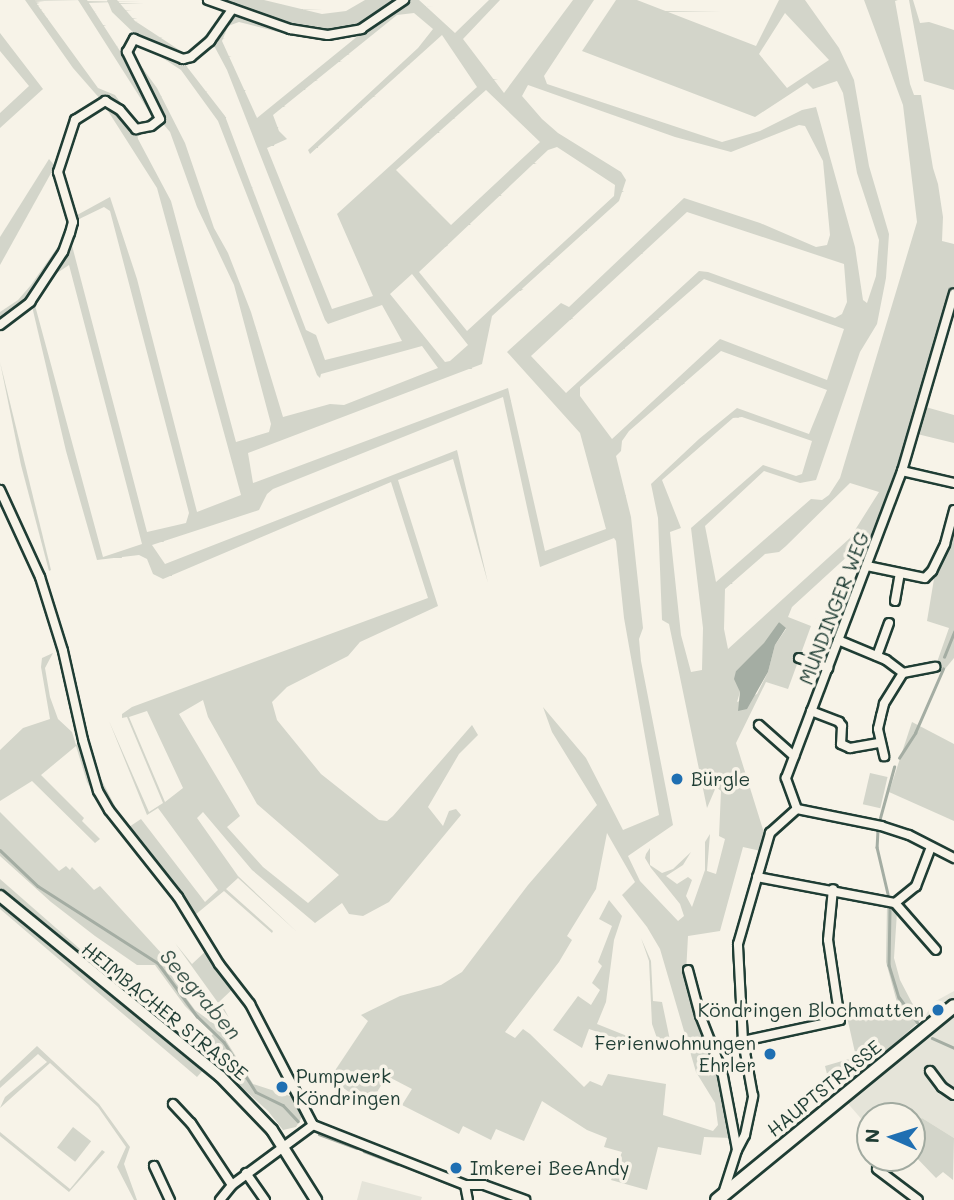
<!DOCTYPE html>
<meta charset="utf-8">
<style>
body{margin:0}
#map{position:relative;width:954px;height:1200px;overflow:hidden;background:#f7f3e8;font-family:Mali,sans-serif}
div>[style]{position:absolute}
.built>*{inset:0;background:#e5e4d9}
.green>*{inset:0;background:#d3d5ca;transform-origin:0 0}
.water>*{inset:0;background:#a4ada3}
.stream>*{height:2.5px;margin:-1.25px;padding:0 1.25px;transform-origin:1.25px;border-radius:1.25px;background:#a4ada3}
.roads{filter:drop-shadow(2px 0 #1f3d34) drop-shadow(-2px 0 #1f3d34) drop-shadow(0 2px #1f3d34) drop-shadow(0 -2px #1f3d34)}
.street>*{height:8px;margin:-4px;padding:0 4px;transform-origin:4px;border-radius:4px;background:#f7f3e8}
.secondary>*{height:10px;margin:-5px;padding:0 5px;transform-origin:5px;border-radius:5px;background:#f7f3e8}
.primary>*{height:12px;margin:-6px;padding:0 6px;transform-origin:6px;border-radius:6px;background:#f7f3e8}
.dots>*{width:19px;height:19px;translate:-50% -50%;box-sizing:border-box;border:4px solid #f7f3e8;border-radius:50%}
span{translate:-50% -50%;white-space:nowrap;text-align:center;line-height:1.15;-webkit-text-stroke:7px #f7f3e8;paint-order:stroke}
.street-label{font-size:19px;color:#1f3d34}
.poi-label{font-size:19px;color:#1f3d34}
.left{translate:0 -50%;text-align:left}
.right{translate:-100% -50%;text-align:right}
.water-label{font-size:21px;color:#405950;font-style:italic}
.north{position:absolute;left:856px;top:1102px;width:70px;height:70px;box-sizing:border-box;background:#f7f3e8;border:2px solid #a1aaa0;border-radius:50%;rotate:273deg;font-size:19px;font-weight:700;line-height:28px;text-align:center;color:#1f3d34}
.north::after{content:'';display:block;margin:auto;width:24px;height:32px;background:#1f6fb2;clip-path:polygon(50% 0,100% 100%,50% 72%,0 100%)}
</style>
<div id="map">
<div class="built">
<div style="clip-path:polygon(954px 991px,954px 1138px,922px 1118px,912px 1125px,912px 1116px,870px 1116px,870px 1129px,838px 1092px,921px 1022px,934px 1002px)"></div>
<div style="clip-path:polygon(362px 1181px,422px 1197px,421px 1200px,357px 1200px)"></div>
</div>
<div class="green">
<div style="clip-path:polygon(evenodd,25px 0,34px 0,98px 88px,115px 95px,136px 124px,138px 139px,171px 201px,236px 442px,269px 432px,271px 424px,234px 285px,197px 207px,170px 132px,160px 120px,155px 121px,78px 0,87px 0,120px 51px,133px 55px,157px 88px,185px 143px,214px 228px,228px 253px,251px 312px,283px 417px,330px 404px,344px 405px,438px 368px,422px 346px,321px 374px,320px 378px,317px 375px,218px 121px,181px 70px,138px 42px,137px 36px,112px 12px,107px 0,117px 0,135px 21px,187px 55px,184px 63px,225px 116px,306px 330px,316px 335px,325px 360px,402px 341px,382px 305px,328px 324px,325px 320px,227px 70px,211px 40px,233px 9px,211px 0,264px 0,322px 14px,346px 11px,365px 0,419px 0,455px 33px,489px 0,500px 0,463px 39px,504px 93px,573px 0,594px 0,544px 76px,547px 84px,722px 142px,760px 131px,802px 110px,816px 107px,855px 247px,863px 300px,867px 303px,876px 276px,879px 240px,857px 173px,843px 93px,837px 81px,813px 89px,807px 83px,755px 117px,582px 51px,616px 0,637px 0,756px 46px,779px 0,805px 0,839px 48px,854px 80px,869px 166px,889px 234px,886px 278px,877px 324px,860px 352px,816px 480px,800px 483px,764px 471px,705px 526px,716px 582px,811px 499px,822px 500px,829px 495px,840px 478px,917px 222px,903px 105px,864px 0,898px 0,895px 1px,910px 84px,914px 95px,921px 95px,933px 168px,938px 184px,943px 217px,942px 241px,954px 244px,954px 293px,922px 406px,954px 415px,954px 443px,909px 432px,864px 557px,851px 553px,792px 607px,788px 617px,811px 626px,788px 689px,766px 682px,736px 743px,765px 836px,761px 851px,743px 847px,720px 931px,688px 936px,686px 973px,716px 1059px,732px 1138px,704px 1137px,701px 1155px,658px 1147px,647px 1190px,611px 1180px,622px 1152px,604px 1147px,607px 1138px,587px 1130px,542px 1101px,524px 1141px,496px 1129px,491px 1140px,463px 1126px,459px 1134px,402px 1105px,412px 1089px,387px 1076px,372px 1100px,357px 1089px,353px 1095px,330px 1078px,368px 1021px,361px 1015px,400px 996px,441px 985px,462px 972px,528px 885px,597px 805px,552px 732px,543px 707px,586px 758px,623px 830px,659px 815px,624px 618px,616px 541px,614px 538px,540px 567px,503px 397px,273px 489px,267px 494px,259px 510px,152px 545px,165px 564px,457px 450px,488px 583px,453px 459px,398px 480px,438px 606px,360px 642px,348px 656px,287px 687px,272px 702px,277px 720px,321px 774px,379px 820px,387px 821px,393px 816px,472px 725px,478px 735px,459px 754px,428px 807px,443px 826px,449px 811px,456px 809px,461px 815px,389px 902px,363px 916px,349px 914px,342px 903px,315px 923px,252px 870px,203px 812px,197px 818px,238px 876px,297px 932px,238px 878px,226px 889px,273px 931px,272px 933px,224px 891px,195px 915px,226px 970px,238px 984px,220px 1001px,229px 1018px,175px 943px,192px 964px,207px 950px,176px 899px,103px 811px,87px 782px,76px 746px,41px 775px,84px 818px,82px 821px,100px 839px,95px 843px,32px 781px,0 801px,0 750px,23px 728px,50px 719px,41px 667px,42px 658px,53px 653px,45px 668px,50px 697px,58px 719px,72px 732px,76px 745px,83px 740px,81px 729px,86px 727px,98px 773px,116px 808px,129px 827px,141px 819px,205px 902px,218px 890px,158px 808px,147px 815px,109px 721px,149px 812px,163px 803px,127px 717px,122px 718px,122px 714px,132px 707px,428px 598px,391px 482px,163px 579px,153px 574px,147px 559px,139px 555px,97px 560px,66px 451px,31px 302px,0 322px,0 312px,18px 300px,31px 285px,59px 245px,68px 220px,110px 197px,137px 279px,197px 512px,241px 495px,157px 188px,101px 100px,73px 68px,25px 0,414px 13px,433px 29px,418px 48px,308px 150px,310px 154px,442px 35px,477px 87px,337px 214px,373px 296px,332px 309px,267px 148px,287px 139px,279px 131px,273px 115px,397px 15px,414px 13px,25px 0,785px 13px,829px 60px,787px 88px,759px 54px,785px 13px,25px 0,239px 22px,278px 32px,287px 27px,327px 34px,364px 31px,257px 118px,222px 41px,228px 26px,239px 22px,25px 0,528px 85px,675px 137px,731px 152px,799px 125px,805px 126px,823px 161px,830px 235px,827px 245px,816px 247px,760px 223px,684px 198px,569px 307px,561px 303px,507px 352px,580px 433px,606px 529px,545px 551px,508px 388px,253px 483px,248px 453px,482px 364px,492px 316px,619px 201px,626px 180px,621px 172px,558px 133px,542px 119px,522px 96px,528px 85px,25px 0,486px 90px,540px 142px,451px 225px,396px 170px,486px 90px,25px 0,557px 147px,615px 185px,614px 196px,467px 331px,419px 272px,548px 150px,557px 147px,25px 0,104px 207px,110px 211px,189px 513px,186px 523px,147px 532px,69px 234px,73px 222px,104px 207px,25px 0,687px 212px,844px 264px,847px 302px,842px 314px,835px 318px,708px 272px,699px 271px,566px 393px,531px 356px,687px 212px,25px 0,69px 265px,142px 544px,103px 557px,33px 298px,51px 277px,69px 265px,25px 0,412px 274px,468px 345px,450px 361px,445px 362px,390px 294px,412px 274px,25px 0,704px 279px,844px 329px,827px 380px,720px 339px,612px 439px,580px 396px,580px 387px,704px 279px,25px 0,721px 351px,827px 390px,809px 434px,737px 408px,699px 439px,651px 484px,658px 518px,662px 620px,669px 624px,707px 808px,716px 787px,721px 791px,719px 836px,725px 839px,716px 874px,707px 871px,710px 834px,705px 842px,705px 870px,692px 907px,686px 896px,692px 880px,688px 877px,677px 884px,666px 876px,683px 865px,691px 852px,673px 869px,662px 873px,650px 865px,650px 848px,646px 854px,645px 858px,651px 868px,680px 904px,684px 916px,678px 921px,640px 881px,628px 856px,673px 825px,641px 661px,639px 639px,643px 628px,631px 517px,616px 456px,621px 451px,622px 441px,629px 431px,721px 351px,25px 0,742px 417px,812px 441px,802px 474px,796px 476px,763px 465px,691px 528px,703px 628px,702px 670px,691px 672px,681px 635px,670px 532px,681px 528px,662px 480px,733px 418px,742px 417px,25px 0,850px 483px,879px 492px,850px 538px,728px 649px,724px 629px,725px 589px,765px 554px,779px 552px,786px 546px,850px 483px,25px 0,779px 622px,786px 629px,775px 645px,768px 672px,757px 694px,737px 702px,740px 692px,736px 671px,765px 643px,779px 622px,25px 0,203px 700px,208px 717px,257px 804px,339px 875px,308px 903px,263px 867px,227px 827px,240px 816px,179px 714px,203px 700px,25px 0,147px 711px,183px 788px,165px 802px,129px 717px,147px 711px,25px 0,607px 833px,635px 882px,622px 895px,647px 927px,660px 949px,696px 1072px,715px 1103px,718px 1125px,713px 1131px,663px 1115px,666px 1084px,608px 1074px,602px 1086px,590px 1081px,584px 1087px,530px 1034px,523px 1029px,515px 1038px,505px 1032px,559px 962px,572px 940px,567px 936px,596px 889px,607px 833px)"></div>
<div style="clip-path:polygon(909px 0,913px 0,920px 23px,929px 22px,954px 30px,954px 90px,924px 81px)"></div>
<div style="clip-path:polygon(0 33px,43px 89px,0 128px,0 113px,29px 86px,0 51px)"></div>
<div style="clip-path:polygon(49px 159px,55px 166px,0 265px,0 237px)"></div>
<div style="clip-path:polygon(0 362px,51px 570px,49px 571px,21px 465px)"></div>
<div style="clip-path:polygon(954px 527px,954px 658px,945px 669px,936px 665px,949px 628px,927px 621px,935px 573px)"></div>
<div style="clip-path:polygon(912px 722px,954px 744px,954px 821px,889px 792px)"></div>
<div style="left:870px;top:773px;width:18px;height:32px;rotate:13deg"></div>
<div style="clip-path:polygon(0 812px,59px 871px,66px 866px,70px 870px,72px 867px,94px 890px,100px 886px,163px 955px,161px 959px,184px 995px,195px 1010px,217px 1026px,253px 1084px,293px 1097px,303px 1115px,296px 1127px,283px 1130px,268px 1111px,200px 1050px,213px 1034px,185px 1006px,155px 965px,137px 965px,95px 936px,51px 902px,0 856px)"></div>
<div style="clip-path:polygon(0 879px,120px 984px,112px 995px,205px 1068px,197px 1077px,0 909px)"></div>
<div style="clip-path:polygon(609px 900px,622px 916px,614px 940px,606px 1002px,597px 1024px,647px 1044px,645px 1048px,589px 1029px,582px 1048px,553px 1030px,578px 996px,591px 1005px,600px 990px,592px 983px,602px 966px,598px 962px,612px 926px,599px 919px)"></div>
<div style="clip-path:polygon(887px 904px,897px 912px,894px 958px,900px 980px,912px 1003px,924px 1017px,859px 1076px,830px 1086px,825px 1066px,856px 1057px,847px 1017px,898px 1006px,886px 962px)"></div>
<div style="clip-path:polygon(641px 938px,651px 961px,653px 1001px,662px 1002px,671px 1045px,659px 1044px,652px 1024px,649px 961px)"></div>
<div style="clip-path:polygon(37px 1046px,99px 1104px,130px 1147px,124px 1164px,137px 1200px,134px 1200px,117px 1167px,126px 1147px,98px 1107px,50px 1063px,0 1108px,5px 1097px,47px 1062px,38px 1054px,0 1088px,0 1081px)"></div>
<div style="clip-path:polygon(922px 1118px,954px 1138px,953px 1180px,943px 1172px,936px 1178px,912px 1153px,912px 1125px)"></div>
<div style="left:73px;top:1127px;width:23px;height:26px;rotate:38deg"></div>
<div style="clip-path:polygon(0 1132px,70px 1189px,102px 1150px,105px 1152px,69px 1192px,0 1136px)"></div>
</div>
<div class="water">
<div style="clip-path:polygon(779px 622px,786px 628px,775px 645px,768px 672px,747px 709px,738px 711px,740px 692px,734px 679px,736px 671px,764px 643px)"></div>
</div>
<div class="stream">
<div style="left:944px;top:657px;width:27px;rotate:-68deg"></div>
<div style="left:899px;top:758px;width:30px;rotate:-57deg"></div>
<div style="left:915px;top:733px;width:70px;rotate:-66.4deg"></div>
<div style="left:880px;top:818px;width:53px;rotate:-74.6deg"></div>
<div style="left:878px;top:830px;width:17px;rotate:93deg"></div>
<div style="left:877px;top:847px;width:48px;rotate:76.8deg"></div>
<div style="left:0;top:850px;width:52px;rotate:43.5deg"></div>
<div style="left:38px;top:886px;width:143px;rotate:32.7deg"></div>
<div style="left:158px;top:963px;width:66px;rotate:53.7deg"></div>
<div style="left:197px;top:1016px;width:37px;rotate:44deg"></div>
<div style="left:224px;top:1042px;width:59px;rotate:57.4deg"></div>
<div style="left:256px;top:1092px;width:30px;rotate:26deg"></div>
<div style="left:283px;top:1105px;width:22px;rotate:47deg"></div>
<div style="left:890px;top:909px;width:56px;rotate:91deg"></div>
<div style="left:889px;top:965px;width:34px;rotate:73deg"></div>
<div style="left:899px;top:997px;width:31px;rotate:54deg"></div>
<div style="left:932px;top:1038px;width:24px;rotate:24deg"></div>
<div style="left:319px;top:1134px;width:40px;rotate:20.2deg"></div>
<div style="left:364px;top:1151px;width:36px;rotate:21deg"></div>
<div style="left:405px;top:1166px;width:59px;rotate:21.8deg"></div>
</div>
<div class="roads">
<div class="street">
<div style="left:208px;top:0;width:87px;rotate:19.5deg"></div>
<div style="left:290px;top:29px;width:38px;rotate:9deg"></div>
<div style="left:328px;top:35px;width:34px;rotate:-10deg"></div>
<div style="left:361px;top:29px;width:52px;rotate:-34deg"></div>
<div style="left:0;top:325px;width:38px;rotate:-37deg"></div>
<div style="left:30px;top:302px;width:60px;rotate:-56.6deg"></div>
<div style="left:63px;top:252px;width:20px;rotate:-70deg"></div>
<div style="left:70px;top:233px;width:11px;rotate:-75deg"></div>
<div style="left:73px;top:222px;width:52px;rotate:-106.7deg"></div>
<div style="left:58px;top:172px;width:55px;rotate:-71.9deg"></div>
<div style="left:75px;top:120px;width:36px;rotate:-32deg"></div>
<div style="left:105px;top:101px;width:17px;rotate:31deg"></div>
<div style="left:120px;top:110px;width:25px;rotate:50deg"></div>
<div style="left:136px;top:129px;width:15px;rotate:-11deg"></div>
<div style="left:151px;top:126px;width:11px;rotate:-38deg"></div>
<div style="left:160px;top:119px;width:75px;rotate:-116.2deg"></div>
<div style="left:127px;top:52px;width:15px;rotate:-62deg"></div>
<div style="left:134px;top:39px;width:53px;rotate:22.2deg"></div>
<div style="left:183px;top:59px;width:8px;rotate:-14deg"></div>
<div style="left:191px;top:57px;width:25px;rotate:-40deg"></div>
<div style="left:210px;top:41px;width:39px;rotate:-55deg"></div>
<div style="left:902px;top:471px;width:53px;rotate:13deg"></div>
<div style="left:0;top:490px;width:96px;rotate:65.3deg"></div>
<div style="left:40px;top:577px;width:77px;rotate:72.7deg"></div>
<div style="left:63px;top:651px;width:91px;rotate:77.3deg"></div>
<div style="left:83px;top:740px;width:53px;rotate:73.6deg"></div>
<div style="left:98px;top:791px;width:22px;rotate:60deg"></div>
<div style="left:109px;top:810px;width:111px;rotate:51.6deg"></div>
<div style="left:178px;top:897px;width:79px;rotate:58.5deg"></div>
<div style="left:219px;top:964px;width:51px;rotate:52.2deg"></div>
<div style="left:250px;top:1004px;width:136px;rotate:62.5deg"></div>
<div style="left:313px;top:1125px;width:163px;rotate:21.5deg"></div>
<div style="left:465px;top:1185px;width:19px"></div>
<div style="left:484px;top:1185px;width:44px;rotate:20.1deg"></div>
<div style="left:867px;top:566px;width:59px;rotate:11.7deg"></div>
<div style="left:925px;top:578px;width:10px;rotate:-45deg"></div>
<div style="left:932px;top:571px;width:30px;rotate:-64deg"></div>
<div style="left:945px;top:544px;width:35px;rotate:-75deg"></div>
<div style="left:895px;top:601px;width:27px;rotate:-80deg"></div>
<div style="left:838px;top:640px;width:52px;rotate:22.6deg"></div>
<div style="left:886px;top:660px;width:21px;rotate:37deg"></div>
<div style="left:903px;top:673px;width:36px;rotate:122deg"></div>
<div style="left:884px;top:704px;width:12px;rotate:104deg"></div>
<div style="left:881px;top:716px;width:13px;rotate:103deg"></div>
<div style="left:878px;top:729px;width:28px;rotate:77deg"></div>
<div style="left:877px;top:656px;width:35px;rotate:-70deg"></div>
<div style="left:799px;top:658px;width:31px;rotate:19deg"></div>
<div style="left:903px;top:673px;width:33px;rotate:-11deg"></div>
<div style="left:811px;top:711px;width:30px;rotate:21deg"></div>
<div style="left:839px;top:722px;width:5px;rotate:53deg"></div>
<div style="left:842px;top:726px;width:18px;rotate:93deg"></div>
<div style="left:841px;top:744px;width:10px;rotate:24deg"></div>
<div style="left:850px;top:748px;width:29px;rotate:-10deg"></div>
<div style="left:759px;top:725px;width:47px;rotate:41.5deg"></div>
<div style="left:797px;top:809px;width:86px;rotate:11.4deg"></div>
<div style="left:881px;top:826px;width:29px;rotate:18deg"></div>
<div style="left:909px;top:835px;width:51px;rotate:27.1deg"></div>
<div style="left:931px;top:847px;width:42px;rotate:111deg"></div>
<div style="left:916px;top:886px;width:27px;rotate:141deg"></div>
<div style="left:895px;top:903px;width:62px;rotate:48.9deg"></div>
<div style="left:757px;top:877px;width:140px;rotate:10.7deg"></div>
<div style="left:688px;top:970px;width:47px;rotate:75.1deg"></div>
<div style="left:700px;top:1015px;width:60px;rotate:68.6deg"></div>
<div style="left:722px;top:1071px;width:80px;rotate:79.2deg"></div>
<div style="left:737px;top:1150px;width:46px;rotate:107.7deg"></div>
<div style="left:743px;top:1041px;width:99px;rotate:-12.2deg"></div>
<div style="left:840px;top:1020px;width:81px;rotate:-98.5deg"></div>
<div style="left:828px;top:940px;width:51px;rotate:-84.4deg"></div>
<div style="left:930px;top:1071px;width:20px;rotate:53deg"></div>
<div style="left:942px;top:1087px;width:14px;rotate:34deg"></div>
<div style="left:173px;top:1104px;width:26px;rotate:47deg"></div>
<div style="left:191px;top:1123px;width:74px;rotate:56.5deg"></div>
<div style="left:737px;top:1150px;width:17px;rotate:-62deg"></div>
<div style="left:745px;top:1135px;width:40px;rotate:-78deg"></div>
<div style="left:753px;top:1096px;width:56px;rotate:-100.3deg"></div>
<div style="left:743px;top:1041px;width:97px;rotate:-93deg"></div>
<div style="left:738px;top:944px;width:116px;rotate:-73.9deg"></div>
<div style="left:770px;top:833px;width:36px;rotate:-42deg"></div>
<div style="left:797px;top:809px;width:33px;rotate:-110deg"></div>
<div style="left:786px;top:778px;width:328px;rotate:-69.3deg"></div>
<div style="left:902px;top:471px;width:185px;rotate:-73.7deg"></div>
<div style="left:154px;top:1166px;width:38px;rotate:65deg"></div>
<div style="left:877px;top:1169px;width:51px;rotate:37.1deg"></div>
<div style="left:246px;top:1173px;width:33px;rotate:55deg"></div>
<div style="left:465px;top:1185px;width:15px;rotate:79deg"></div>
<div style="left:220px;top:1200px;width:19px;rotate:-51deg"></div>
<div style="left:232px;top:1185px;width:101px;rotate:-36.5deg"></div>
</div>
<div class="secondary">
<div style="left:0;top:896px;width:284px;rotate:39.3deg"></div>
<div style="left:220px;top:1076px;width:75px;rotate:46.1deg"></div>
<div style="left:272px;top:1130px;width:83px;rotate:57.8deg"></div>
</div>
<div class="primary">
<div style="left:717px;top:1200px;width:306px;rotate:-39.3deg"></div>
</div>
</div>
<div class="dots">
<div style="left:677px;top:779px;background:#1f6fb2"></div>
<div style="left:938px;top:1010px;background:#1f6fb2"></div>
<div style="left:770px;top:1054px;background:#1f6fb2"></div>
<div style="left:282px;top:1087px;background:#1f6fb2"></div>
<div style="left:456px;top:1168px;background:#1f6fb2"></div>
</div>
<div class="street-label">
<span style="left:834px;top:608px;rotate:-69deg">MUNDINGER WEG</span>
<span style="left:165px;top:1011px;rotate:39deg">HEIMBACHER STRASSE</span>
<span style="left:824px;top:1088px;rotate:-39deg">HAUPTSTRASSE</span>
</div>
<div class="poi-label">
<span class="left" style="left:691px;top:779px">Bürgle</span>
<span class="right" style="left:924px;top:1010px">Köndringen Blochmatten</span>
<span class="right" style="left:756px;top:1054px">Ferienwohnungen<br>Ehrler</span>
<span class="left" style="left:296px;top:1087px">Pumpwerk<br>Köndringen</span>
<span class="left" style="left:470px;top:1168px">Imkerei BeeAndy</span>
</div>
<div class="water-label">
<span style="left:201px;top:994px;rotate:49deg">Seegraben</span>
</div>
<div class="north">N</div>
</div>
